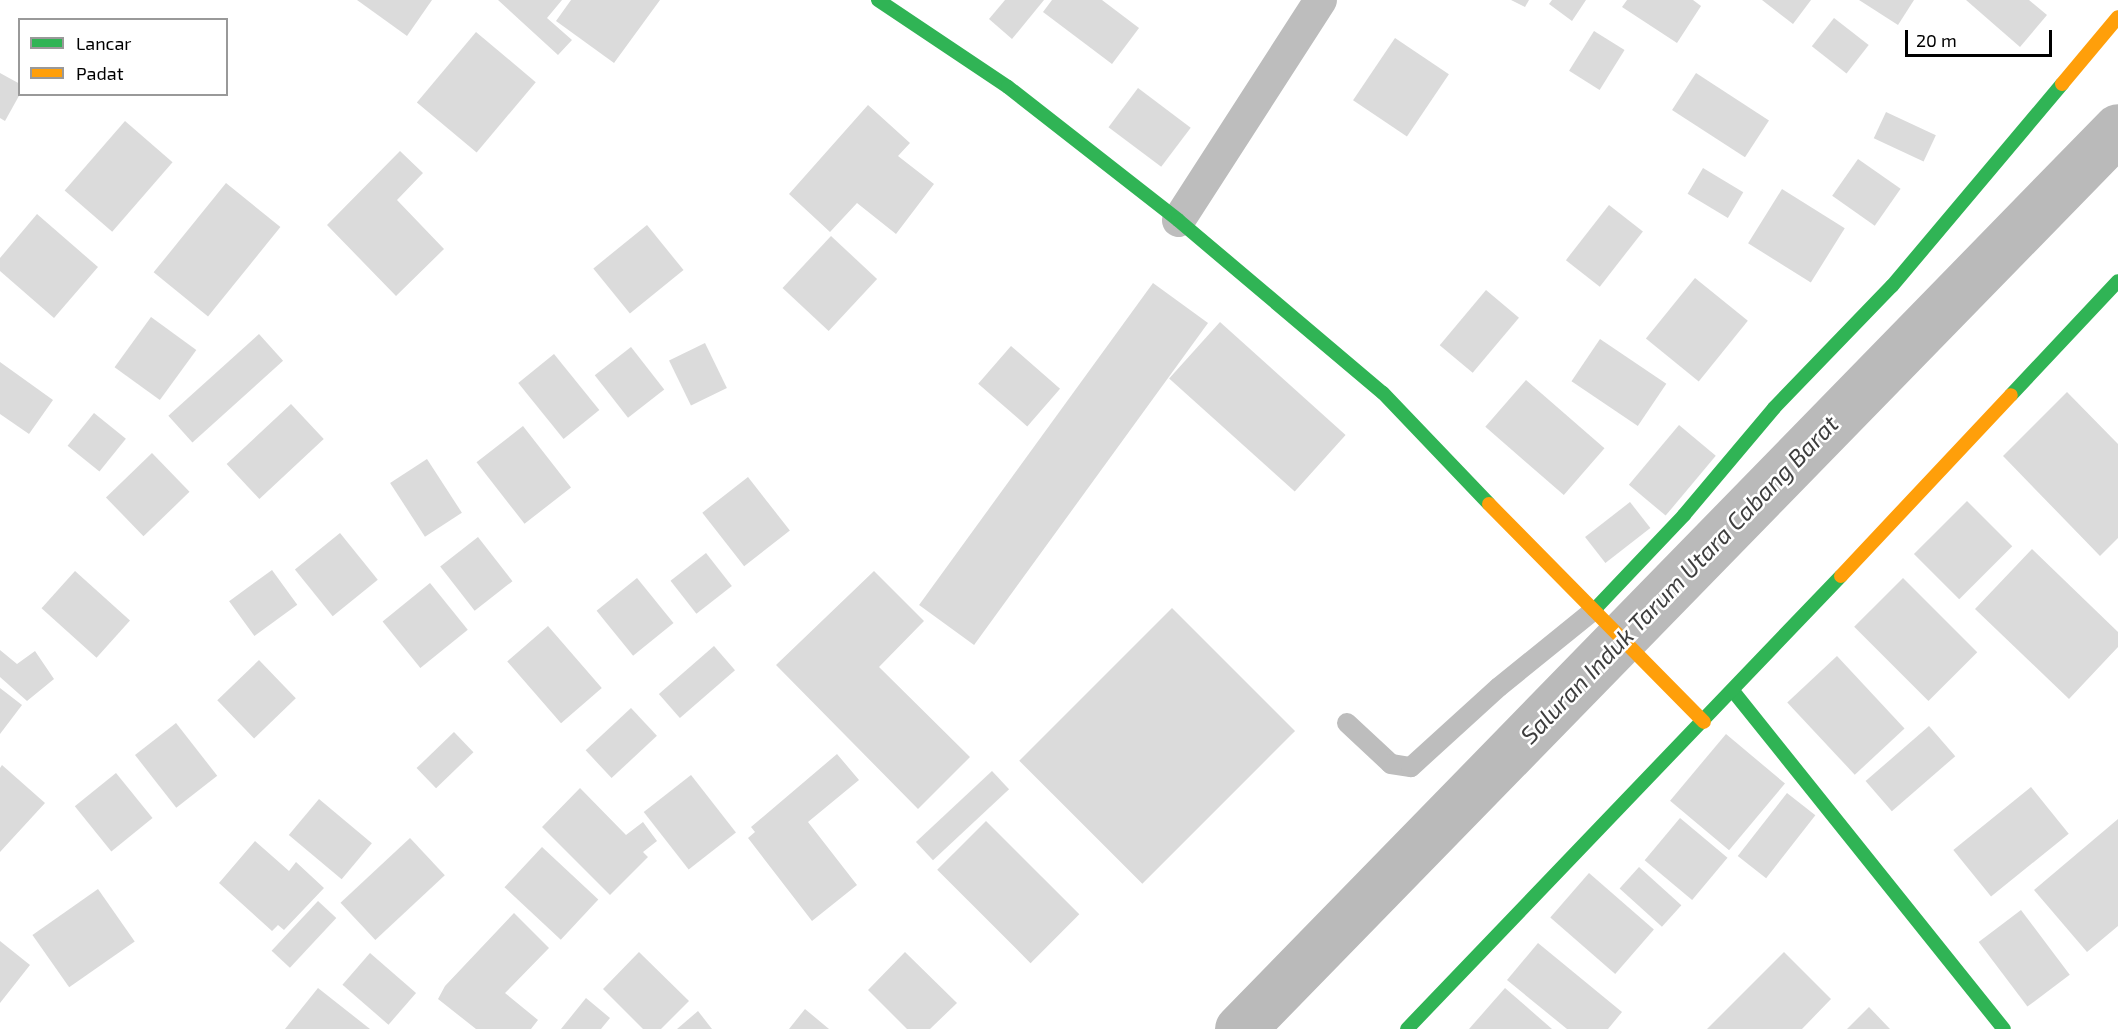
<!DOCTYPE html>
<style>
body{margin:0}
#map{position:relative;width:2118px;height:1029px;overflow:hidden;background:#fff;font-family:"Exo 2",sans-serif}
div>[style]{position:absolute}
.canal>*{height:51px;margin:-25.5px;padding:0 25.5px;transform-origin:25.5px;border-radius:25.5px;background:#bababa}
.building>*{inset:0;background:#dbdbdb;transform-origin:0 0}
.lane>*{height:20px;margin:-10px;padding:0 10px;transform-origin:10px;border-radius:10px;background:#bdbdbd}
.street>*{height:33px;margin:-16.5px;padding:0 16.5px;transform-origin:16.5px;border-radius:16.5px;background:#bdbdbd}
.fast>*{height:14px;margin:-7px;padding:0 7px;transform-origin:7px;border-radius:7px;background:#30b455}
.slow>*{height:14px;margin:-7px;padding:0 7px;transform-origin:7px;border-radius:7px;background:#ff9f0a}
span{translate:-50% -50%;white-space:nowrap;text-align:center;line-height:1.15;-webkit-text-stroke:5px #fff;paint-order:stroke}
.water-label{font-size:24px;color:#3d3d3d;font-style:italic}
.legend{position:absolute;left:18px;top:18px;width:210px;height:78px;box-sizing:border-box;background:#fff;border:2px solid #999;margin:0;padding:8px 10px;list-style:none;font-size:18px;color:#000}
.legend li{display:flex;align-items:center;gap:12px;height:30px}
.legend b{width:30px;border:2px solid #999}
.scale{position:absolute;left:1905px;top:30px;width:147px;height:27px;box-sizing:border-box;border:3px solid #000;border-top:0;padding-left:8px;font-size:18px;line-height:21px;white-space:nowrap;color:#000;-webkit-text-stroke:4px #fff;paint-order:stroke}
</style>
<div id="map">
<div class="canal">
<div style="left:1240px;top:1029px;width:1257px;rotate:-45.71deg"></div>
</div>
<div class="building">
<div style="clip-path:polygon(357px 0,432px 0,407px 36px)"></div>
<div style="clip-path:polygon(498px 0,562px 0,547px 18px,572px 40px,558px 55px)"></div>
<div style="clip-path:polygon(571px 0,660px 0,614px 63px,556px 21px)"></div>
<div style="clip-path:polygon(1005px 0,1044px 0,1012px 39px,989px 19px)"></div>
<div style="clip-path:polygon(1052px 0,1102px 0,1139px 28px,1112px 64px,1043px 12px)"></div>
<div style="clip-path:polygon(1511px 0,1529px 0,1525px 7px)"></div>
<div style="clip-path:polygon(1552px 0,1586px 0,1572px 21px,1549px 4px)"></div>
<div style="clip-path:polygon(1627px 0,1693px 0,1701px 6px,1677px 43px,1622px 7px)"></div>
<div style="clip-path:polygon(1762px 0,1811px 0,1793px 24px)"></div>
<div style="clip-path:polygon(1859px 0,1914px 0,1898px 25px)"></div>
<div style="clip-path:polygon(1966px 0,2029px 0,2047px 15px,2020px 47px)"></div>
<div style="left:1834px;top:18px;width:44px;height:36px;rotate:38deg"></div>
<div style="left:1594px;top:31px;width:36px;height:47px;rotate:32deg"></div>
<div style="left:476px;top:32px;width:78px;height:92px;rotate:40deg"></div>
<div style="left:1395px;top:38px;width:65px;height:75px;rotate:34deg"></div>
<div style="clip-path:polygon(0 73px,20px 84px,20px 94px,5px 121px,0 118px)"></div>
<div style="left:1696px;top:73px;width:87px;height:44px;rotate:33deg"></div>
<div style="left:1138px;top:88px;width:66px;height:49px;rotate:37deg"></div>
<div style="clip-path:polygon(868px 105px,910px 143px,898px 156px,934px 184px,896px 234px,857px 203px,830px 232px,789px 194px)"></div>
<div style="left:1886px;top:112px;width:55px;height:29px;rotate:25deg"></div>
<div style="left:125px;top:121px;width:63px;height:92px;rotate:41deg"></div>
<div style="clip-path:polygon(400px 151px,423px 173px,397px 200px,444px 249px,396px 296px,327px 225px)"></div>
<div style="left:1858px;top:159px;width:52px;height:45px;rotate:35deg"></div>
<div style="left:1703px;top:168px;width:47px;height:30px;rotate:31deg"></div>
<div style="left:226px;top:183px;width:70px;height:115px;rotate:39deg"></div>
<div style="left:1782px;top:189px;width:74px;height:64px;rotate:32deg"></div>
<div style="left:1609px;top:205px;width:43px;height:70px;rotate:38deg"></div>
<div style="clip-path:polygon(37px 214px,98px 267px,54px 318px,0 271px,0 258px)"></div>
<div style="left:647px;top:225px;width:58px;height:69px;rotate:51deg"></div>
<div style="left:831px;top:236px;width:63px;height:71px;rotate:43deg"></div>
<div style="left:1695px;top:278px;width:68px;height:78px;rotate:39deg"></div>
<div style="left:1153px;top:283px;width:68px;height:398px;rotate:36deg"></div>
<div style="left:1486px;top:290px;width:43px;height:72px;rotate:40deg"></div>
<div style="left:151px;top:317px;width:56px;height:62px;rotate:36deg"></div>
<div style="left:1220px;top:322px;width:169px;height:76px;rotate:42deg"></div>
<div style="left:259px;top:334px;width:36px;height:122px;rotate:48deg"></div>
<div style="left:1600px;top:339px;width:80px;height:51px;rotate:34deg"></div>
<div style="left:705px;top:343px;width:50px;height:40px;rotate:64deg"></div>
<div style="left:1011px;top:346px;width:65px;height:50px;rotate:41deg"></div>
<div style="left:631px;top:347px;width:54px;height:46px;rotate:52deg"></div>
<div style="left:554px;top:354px;width:72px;height:46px;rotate:51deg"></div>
<div style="clip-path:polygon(0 362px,53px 400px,29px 434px,0 414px)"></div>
<div style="left:1526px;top:380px;width:104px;height:62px;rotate:41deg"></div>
<div style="clip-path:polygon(2067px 392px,2118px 444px,2118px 538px,2100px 556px,2003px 456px)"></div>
<div style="left:291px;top:404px;width:48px;height:88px;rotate:47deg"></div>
<div style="left:94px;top:413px;width:41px;height:42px;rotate:39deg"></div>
<div style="left:1679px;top:425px;width:48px;height:78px;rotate:40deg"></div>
<div style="left:523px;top:426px;width:78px;height:59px;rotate:52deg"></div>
<div style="left:152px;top:453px;width:54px;height:64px;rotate:46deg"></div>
<div style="left:427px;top:459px;width:64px;height:44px;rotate:57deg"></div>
<div style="left:748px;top:477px;width:68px;height:58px;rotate:52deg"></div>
<div style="left:1967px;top:501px;width:64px;height:75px;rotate:45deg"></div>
<div style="left:1630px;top:502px;width:33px;height:57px;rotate:52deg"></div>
<div style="left:340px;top:533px;width:60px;height:58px;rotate:51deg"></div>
<div style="left:478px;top:537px;width:56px;height:48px;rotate:52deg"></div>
<div style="clip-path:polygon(2032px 549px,2118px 632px,2118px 647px,2069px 699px,1975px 609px)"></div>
<div style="left:706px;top:553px;width:42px;height:45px;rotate:52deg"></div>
<div style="left:272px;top:570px;width:43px;height:53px;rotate:54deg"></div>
<div style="left:75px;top:571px;width:74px;height:50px;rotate:42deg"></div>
<div style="clip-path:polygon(874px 571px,924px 621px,879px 667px,970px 757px,918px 809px,776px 665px)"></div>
<div style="left:637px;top:578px;width:58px;height:52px;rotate:51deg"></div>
<div style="left:1903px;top:578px;width:105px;height:69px;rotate:45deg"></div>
<div style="left:430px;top:583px;width:60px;height:61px;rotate:51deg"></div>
<div style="left:1172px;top:608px;width:174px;height:216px;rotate:45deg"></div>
<div style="left:548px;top:626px;width:82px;height:54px;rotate:49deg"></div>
<div style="left:714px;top:646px;width:32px;height:73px;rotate:49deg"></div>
<div style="clip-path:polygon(0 650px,17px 664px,35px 651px,54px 679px,27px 701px,0 677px)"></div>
<div style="left:1837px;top:656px;width:99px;height:68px;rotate:47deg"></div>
<div style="left:259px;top:660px;width:53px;height:58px;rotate:46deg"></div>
<div style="clip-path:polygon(0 688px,22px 705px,0 734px)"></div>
<div style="left:631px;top:708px;width:38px;height:62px;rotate:47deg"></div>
<div style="left:176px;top:723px;width:67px;height:52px;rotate:52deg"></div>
<div style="left:1929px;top:726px;width:40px;height:84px;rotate:49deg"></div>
<div style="left:454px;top:732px;width:28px;height:52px;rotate:46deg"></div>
<div style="left:1726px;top:734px;width:77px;height:87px;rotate:40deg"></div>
<div style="clip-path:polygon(837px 754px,859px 780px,808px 822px,857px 885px,812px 921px,748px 838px,755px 832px,751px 827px)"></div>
<div style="clip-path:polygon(2px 765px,45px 803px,0 852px,0 768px)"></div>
<div style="left:992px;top:771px;width:25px;height:104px;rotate:47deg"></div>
<div style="left:116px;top:773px;width:58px;height:53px;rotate:51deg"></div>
<div style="left:691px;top:775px;width:73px;height:60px;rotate:52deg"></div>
<div style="left:2031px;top:787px;width:60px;height:100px;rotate:51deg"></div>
<div style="clip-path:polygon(580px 788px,626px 835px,643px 822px,657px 841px,643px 852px,648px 857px,610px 895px,542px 827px)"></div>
<div style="left:1787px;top:793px;width:36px;height:80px;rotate:38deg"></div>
<div style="left:319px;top:799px;width:69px;height:47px;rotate:40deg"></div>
<div style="left:1680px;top:818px;width:62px;height:55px;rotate:40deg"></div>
<div style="clip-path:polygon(2118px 819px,2118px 926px,2087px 952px,2034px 890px)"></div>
<div style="left:986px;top:821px;width:132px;height:69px;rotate:45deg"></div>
<div style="left:410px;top:838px;width:51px;height:95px;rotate:47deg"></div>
<div style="clip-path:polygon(255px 841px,289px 871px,296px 862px,324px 888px,284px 930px,278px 925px,272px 931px,219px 883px)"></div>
<div style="left:542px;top:847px;width:77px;height:55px;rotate:43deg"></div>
<div style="left:1639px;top:867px;width:57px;height:29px;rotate:42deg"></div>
<div style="left:1589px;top:873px;width:86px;height:59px;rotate:41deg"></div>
<div style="left:98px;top:889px;width:64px;height:80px;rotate:55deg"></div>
<div style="left:318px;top:901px;width:25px;height:68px;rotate:43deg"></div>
<div style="left:2021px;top:910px;width:81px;height:53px;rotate:53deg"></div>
<div style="clip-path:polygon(514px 913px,549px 948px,505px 993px,538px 1020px,531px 1029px,476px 1029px,438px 999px,445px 986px)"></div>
<div style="clip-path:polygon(0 941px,30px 965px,0 1003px)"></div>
<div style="clip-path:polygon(1538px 943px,1622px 1012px,1608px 1029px,1567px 1029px,1507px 980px)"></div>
<div style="clip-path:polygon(639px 952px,689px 1001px,661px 1029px,643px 1029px,603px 989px)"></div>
<div style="clip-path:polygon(905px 952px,957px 1003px,930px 1029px,907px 1029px,868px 990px)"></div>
<div style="clip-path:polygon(1784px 952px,1831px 999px,1802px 1029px,1707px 1029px)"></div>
<div style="left:370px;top:953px;width:61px;height:42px;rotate:41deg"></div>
<div style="clip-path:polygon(318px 988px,370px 1029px,285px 1029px)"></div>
<div style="clip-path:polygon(1505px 988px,1552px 1029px,1469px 1029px)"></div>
<div style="clip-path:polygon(586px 998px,610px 1018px,601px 1029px,561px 1029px)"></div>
<div style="clip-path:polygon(1869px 1007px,1890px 1029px,1847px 1029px)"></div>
<div style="clip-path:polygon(805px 1009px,829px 1029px,789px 1029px)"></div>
<div style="clip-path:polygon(698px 1011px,712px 1029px,677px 1029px)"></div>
</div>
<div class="lane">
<div style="left:1347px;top:723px;width:60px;rotate:43deg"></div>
<div style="left:1391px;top:764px;width:20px;rotate:9deg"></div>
<div style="left:1411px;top:767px;width:119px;rotate:-42.3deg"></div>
<div style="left:1499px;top:687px;width:122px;rotate:-39deg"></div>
</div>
<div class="street">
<div style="left:1178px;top:220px;width:262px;rotate:-57.2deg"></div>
</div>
<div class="fast">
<div style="left:878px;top:0;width:156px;rotate:33.8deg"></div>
<div style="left:1008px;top:87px;width:216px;rotate:38deg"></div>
<div style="left:1178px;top:220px;width:268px;rotate:40.2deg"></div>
<div style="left:1383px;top:393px;width:153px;rotate:46.3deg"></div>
<div style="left:2011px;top:395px;width:156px;rotate:-46.8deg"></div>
<div style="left:1594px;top:610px;width:131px;rotate:-46.5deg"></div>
<div style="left:1684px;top:515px;width:140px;rotate:-49.9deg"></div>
<div style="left:1774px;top:408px;width:170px;rotate:-46deg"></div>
<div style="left:1892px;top:286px;width:264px;rotate:-49.9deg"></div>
<div style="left:1733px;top:691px;width:433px;rotate:51.3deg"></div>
<div style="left:1407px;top:1029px;width:627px;rotate:-46.23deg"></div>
</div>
<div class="slow">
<div style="left:2062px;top:84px;width:87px;rotate:-50.1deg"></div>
<div style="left:1489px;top:504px;width:306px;rotate:45.4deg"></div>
<div style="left:1841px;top:576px;width:248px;rotate:-46.8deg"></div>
</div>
<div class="water-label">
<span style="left:1679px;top:579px;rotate:-46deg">Saluran Induk Tarum Utara Cabang Barat</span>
</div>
<ul class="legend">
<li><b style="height:8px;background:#30b455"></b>Lancar</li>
<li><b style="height:8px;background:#ff9f0a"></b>Padat</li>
</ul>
<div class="scale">20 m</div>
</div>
